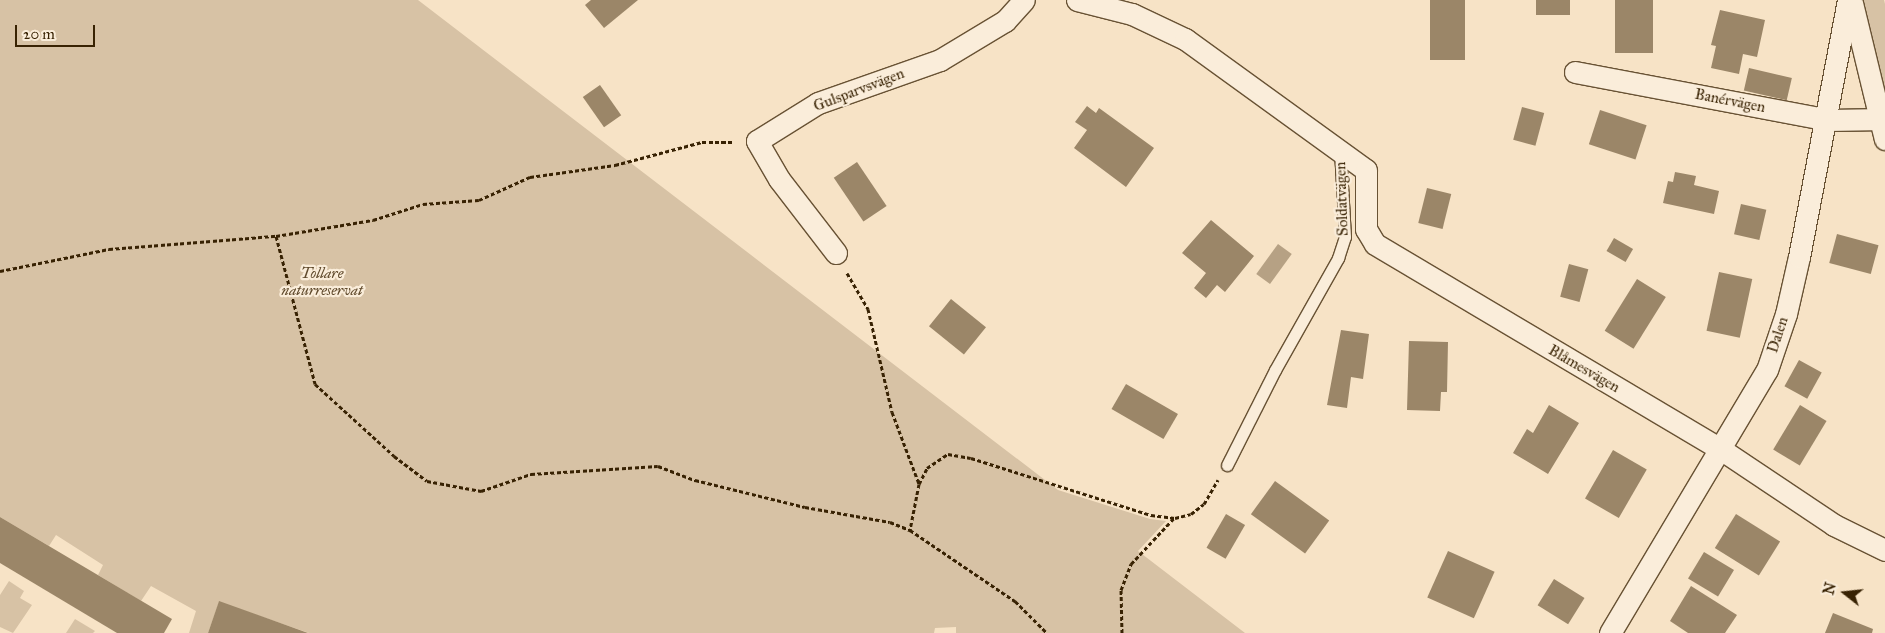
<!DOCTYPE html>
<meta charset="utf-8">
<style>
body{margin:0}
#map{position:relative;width:1885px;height:633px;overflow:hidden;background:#f7e3c6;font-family:"IM FELL Great Primer",serif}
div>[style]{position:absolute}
.green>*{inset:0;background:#d7c2a5}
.water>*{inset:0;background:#b6a184;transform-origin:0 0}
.building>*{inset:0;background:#9b8668;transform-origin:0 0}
.path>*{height:3px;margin-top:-1.5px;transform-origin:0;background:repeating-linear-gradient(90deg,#382203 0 4px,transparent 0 6.5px)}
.roads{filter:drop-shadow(1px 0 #685234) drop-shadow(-1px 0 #685234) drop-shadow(0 1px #685234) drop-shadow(0 -1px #685234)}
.lane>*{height:11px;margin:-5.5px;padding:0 5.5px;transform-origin:5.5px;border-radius:5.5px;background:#faedda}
.street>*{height:21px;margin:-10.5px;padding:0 10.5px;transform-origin:10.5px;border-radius:10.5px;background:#faedda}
span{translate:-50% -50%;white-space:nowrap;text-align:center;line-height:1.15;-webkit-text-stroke:4.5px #faedda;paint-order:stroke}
.street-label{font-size:15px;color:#382203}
.park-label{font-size:15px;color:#604a2c;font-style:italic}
.north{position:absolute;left:1820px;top:568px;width:50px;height:50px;-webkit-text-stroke:4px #faedda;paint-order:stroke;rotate:286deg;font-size:14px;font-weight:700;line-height:20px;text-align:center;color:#382203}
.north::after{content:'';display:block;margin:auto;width:18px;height:22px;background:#382203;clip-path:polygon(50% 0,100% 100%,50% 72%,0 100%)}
.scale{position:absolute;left:15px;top:25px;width:80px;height:22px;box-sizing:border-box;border:2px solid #382203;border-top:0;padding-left:6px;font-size:15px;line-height:18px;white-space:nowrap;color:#382203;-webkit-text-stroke:4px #faedda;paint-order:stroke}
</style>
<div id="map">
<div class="green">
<div style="clip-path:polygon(0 0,418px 0,1058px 490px,1150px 519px,1166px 521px,1138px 551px,1245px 633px,956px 633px,956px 627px,935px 628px,934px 633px,309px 633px,219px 602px,208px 633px,189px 633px,196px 611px,151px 586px,141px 601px,98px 575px,103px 565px,56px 535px,49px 546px,0 517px)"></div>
<div style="clip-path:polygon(1861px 0,1884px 0,1885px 4px,1885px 101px)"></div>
<div style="clip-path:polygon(9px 581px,24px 591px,20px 598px,32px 605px,13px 633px,0 627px,0 595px)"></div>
<div style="clip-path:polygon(75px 619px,95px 631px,93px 633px,66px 633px)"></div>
</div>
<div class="water">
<div style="left:1278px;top:244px;width:17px;height:37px;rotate:36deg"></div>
</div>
<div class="building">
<div style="clip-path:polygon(591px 0,638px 0,604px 28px,585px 5px)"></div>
<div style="left:1430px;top:0;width:35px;height:60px"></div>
<div style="left:1536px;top:0;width:34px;height:15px"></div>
<div style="left:1615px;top:0;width:38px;height:53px"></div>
<div style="clip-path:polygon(1720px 10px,1765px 20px,1757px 57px,1743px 54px,1739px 74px,1711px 68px,1716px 46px,1711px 45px)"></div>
<div style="left:1749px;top:68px;width:44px;height:23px;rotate:13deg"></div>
<div style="left:600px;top:85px;width:37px;height:21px;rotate:55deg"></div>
<div style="clip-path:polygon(1087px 106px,1096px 113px,1099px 108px,1154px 148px,1126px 187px,1074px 148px,1087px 130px,1075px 122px)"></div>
<div style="left:1522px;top:107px;width:23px;height:34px;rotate:15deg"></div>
<div style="left:1600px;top:110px;width:49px;height:36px;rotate:18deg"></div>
<div style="left:857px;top:162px;width:53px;height:28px;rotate:56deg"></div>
<div style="clip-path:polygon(1675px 172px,1696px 176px,1694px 185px,1719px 191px,1714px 214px,1663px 203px,1668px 181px,1673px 182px)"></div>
<div style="left:1427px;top:188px;width:25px;height:36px;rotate:14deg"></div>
<div style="left:1741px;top:204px;width:26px;height:31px;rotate:13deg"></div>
<div style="clip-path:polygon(1211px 220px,1254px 256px,1225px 292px,1217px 285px,1206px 298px,1194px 288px,1206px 273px,1182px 253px)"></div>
<div style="left:1837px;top:234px;width:43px;height:30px;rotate:15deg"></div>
<div style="left:1614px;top:238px;width:22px;height:15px;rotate:30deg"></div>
<div style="left:1569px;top:264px;width:20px;height:34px;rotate:15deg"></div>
<div style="left:1719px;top:272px;width:34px;height:60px;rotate:12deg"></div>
<div style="left:1637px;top:279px;width:34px;height:61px;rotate:32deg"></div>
<div style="left:951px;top:299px;width:45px;height:35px;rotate:39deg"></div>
<div style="clip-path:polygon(1341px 330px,1369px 334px,1363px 379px,1351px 377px,1347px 408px,1327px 405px)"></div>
<div style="clip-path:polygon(1409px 341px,1448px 342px,1447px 392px,1441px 392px,1440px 411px,1407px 410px)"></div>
<div style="left:1799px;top:360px;width:26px;height:30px;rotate:29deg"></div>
<div style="left:1126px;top:384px;width:60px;height:29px;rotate:30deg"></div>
<div style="clip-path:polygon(1549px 405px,1579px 423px,1548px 474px,1513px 453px,1527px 429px,1533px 433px)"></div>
<div style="left:1800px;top:405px;width:31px;height:52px;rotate:31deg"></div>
<div style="left:1613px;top:450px;width:39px;height:56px;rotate:30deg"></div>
<div style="left:1275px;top:481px;width:67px;height:41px;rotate:36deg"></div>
<div style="left:1226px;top:514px;width:22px;height:39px;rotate:30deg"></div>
<div style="left:1736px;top:514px;width:52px;height:40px;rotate:32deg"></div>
<div style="clip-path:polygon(0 517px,172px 619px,164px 633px,117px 633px,0 563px)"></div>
<div style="left:1448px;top:551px;width:51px;height:51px;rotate:24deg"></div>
<div style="left:1704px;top:552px;width:35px;height:31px;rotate:31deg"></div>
<div style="left:1554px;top:579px;width:36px;height:31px;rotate:32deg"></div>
<div style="clip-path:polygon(1691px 586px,1737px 615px,1725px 633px,1688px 633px,1670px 621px)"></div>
<div style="clip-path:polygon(219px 601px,308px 633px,208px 633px)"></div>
<div style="clip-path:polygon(1833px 613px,1873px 629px,1872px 633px,1825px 633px)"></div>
</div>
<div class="path">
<div style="left:276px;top:236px;width:98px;rotate:-9.4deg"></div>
<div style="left:373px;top:220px;width:52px;rotate:-17.7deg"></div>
<div style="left:423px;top:204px;width:56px;rotate:-4.1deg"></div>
<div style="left:479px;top:200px;width:56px;rotate:-24.3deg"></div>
<div style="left:530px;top:177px;width:86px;rotate:-8deg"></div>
<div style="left:615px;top:165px;width:90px;rotate:-14.8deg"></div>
<div style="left:702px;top:142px;width:32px"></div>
<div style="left:0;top:271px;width:111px;rotate:-11.4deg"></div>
<div style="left:109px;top:249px;width:168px;rotate:-4.5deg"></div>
<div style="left:276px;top:236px;width:153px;rotate:75.2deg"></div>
<div style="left:315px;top:384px;width:107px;rotate:42.3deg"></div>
<div style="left:394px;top:456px;width:41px;rotate:37.1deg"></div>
<div style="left:427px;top:481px;width:55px;rotate:10.5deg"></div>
<div style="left:481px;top:491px;width:53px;rotate:-18.8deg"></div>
<div style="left:531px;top:474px;width:127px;rotate:-3.6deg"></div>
<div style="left:658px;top:466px;width:40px;rotate:21deg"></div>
<div style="left:695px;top:480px;width:113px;rotate:13.8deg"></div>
<div style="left:805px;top:507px;width:86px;rotate:10deg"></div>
<div style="left:890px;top:522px;width:22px;rotate:22deg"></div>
<div style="left:910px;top:530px;width:127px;rotate:34.1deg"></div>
<div style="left:1015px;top:601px;width:45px;rotate:45deg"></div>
<div style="left:847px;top:273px;width:42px;rotate:59.7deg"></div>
<div style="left:868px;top:309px;width:106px;rotate:76.9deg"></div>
<div style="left:892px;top:412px;width:77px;rotate:69.4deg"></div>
<div style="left:919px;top:484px;width:47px;rotate:101.1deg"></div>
<div style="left:919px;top:484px;width:18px;rotate:-63deg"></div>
<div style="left:927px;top:468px;width:25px;rotate:-34deg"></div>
<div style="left:948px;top:454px;width:23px;rotate:10deg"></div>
<div style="left:971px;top:458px;width:189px;rotate:17.6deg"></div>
<div style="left:1151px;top:515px;width:24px;rotate:7deg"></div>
<div style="left:1175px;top:518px;width:16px;rotate:-14deg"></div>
<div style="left:1191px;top:514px;width:16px;rotate:-38deg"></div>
<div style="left:1204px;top:504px;width:28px;rotate:-60deg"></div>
<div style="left:1122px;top:633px;width:43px;rotate:-91.3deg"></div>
<div style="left:1121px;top:590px;width:28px;rotate:-69deg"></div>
<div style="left:1131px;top:564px;width:63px;rotate:-46.9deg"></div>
</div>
<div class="roads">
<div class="lane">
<div style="left:1227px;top:465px;width:106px;rotate:-63.2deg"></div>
<div style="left:1275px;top:370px;width:129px;rotate:-60.6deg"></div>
<div style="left:1338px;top:258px;width:22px;rotate:-72deg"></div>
<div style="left:1345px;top:237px;width:87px;rotate:-93.3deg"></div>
</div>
<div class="street">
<div style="left:1077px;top:0;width:57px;rotate:14.3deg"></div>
<div style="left:1132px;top:14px;width:59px;rotate:25.3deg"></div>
<div style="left:1185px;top:39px;width:223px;rotate:35.9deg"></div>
<div style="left:1366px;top:170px;width:59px;rotate:90deg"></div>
<div style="left:1366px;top:229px;width:17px;rotate:59deg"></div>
<div style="left:1375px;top:244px;width:404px;rotate:30.7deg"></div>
<div style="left:1722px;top:450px;width:135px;rotate:33.8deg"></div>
<div style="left:1834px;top:525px;width:57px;rotate:26.1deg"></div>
<div style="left:1852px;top:3px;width:140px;rotate:76.4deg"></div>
<div style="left:1575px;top:72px;width:258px;rotate:10.7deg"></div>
<div style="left:1828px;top:120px;width:57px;rotate:-1deg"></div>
<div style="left:836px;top:253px;width:93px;rotate:-127.6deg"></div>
<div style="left:779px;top:179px;width:44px;rotate:-120.1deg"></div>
<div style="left:757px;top:141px;width:72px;rotate:-31.9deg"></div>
<div style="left:818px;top:103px;width:129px;rotate:-19.4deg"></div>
<div style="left:940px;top:60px;width:76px;rotate:-31deg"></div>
<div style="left:1005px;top:21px;width:28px;rotate:-48deg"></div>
<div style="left:1610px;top:633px;width:306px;rotate:-59.2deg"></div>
<div style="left:1767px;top:370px;width:59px;rotate:-71.3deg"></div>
<div style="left:1786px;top:314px;width:58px;rotate:-77.2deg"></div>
<div style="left:1799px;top:257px;width:262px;rotate:-79.2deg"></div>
</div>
</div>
<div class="street-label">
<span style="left:859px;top:90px;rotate:-21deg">Gulsparvsvägen</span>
<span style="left:1730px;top:101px;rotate:11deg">Banérvägen</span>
<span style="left:1342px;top:199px;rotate:-92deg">Soldatvägen</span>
<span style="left:1778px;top:335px;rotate:-72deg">Dalen</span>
<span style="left:1584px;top:369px;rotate:30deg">Blåmesvägen</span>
</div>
<div class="park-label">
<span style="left:322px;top:282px">Tollare<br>naturreservat</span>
</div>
<div class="north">N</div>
<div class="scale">20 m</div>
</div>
